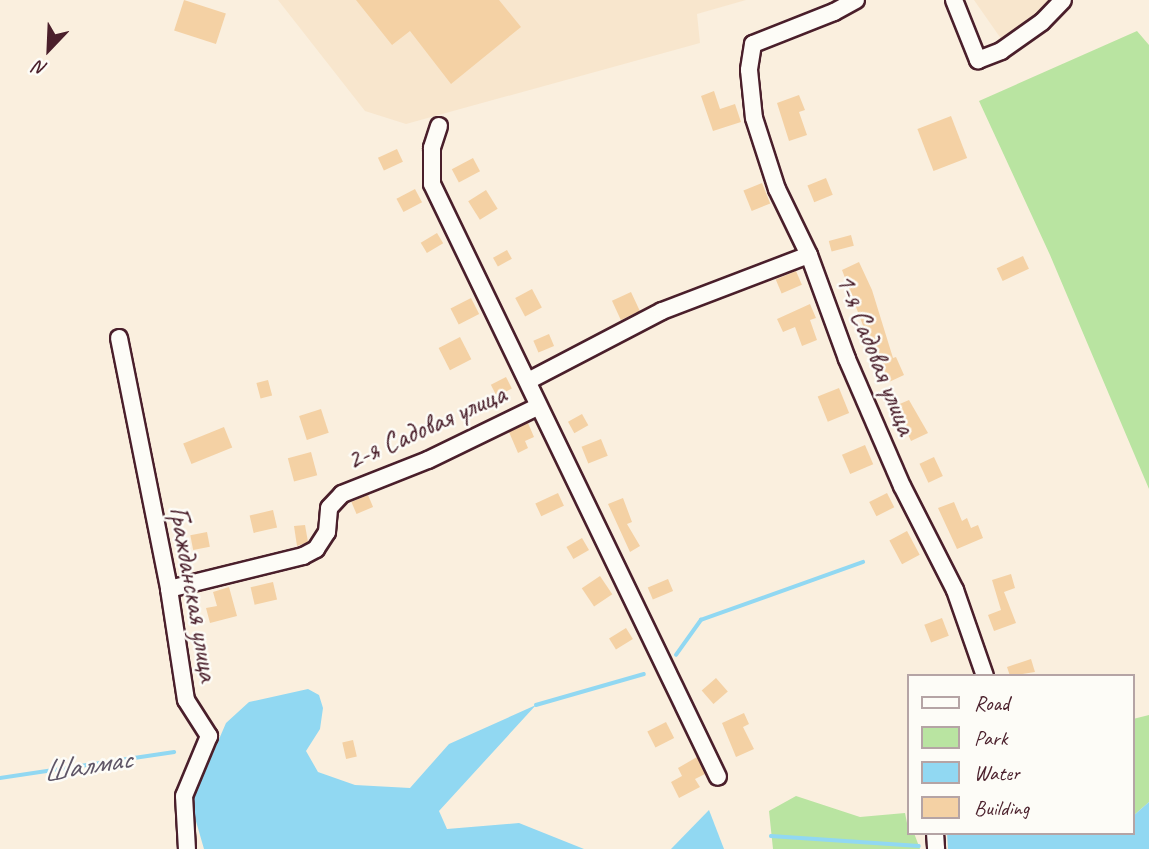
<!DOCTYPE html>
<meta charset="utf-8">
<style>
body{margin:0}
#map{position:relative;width:1149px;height:849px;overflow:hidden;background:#faefde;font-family:Caveat,sans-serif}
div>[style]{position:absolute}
.built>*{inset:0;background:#f8e6cd}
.green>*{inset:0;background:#b9e4a1}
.water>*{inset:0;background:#91d8f2}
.stream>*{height:3.5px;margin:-1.75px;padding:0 1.75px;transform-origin:1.75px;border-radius:1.75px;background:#91d8f2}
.building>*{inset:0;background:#f4d1a4;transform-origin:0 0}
.roads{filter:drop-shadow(2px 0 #4a1f2b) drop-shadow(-2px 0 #4a1f2b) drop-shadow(0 2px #4a1f2b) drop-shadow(0 -2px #4a1f2b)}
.minor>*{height:16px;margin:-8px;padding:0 8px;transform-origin:8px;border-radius:8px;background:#fdfcf7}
span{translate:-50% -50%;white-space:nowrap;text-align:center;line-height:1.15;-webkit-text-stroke:5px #fdfcf7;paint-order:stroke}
.street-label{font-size:28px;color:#4a1f2b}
.water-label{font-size:30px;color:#5f5667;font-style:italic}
.legend{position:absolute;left:907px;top:674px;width:228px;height:161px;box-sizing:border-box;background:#fdfcf7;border:2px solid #b5a4a5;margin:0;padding:9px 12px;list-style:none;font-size:21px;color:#4a1f2b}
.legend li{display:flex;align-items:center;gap:14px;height:35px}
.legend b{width:35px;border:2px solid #b5a4a5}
.north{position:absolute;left:14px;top:14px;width:70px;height:70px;-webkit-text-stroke:5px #fdfcf7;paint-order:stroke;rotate:203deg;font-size:19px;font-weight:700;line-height:28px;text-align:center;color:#4a1f2b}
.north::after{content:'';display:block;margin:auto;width:24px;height:32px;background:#4a1f2b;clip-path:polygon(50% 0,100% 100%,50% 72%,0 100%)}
</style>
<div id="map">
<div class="built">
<div style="clip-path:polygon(278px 0,746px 0,697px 14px,700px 43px,406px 124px,365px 111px)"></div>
<div style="clip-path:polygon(974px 0,1059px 0,1004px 43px)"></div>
</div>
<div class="green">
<div style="clip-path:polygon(1137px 31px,1149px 45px,1149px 489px,1050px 255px,979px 101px)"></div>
<div style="clip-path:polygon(1149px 715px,1149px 802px,1133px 816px,1133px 719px)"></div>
<div style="clip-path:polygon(796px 796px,860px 817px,905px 813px,909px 833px,914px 833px,920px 849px,773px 849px,769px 811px)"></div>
</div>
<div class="water">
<div style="clip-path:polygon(308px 689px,319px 695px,323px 708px,320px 729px,306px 751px,318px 772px,355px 785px,410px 788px,449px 744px,536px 705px,439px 811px,447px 829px,519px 823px,584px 849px,204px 849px,191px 804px,226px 723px,249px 702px)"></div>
<div style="clip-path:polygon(1149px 802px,1149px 849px,948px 849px,947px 833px,1133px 833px,1133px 816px)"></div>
<div style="clip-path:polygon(709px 810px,724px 849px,671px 849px)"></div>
</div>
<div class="stream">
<div style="left:676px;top:655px;width:43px;rotate:-54.5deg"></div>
<div style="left:701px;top:620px;width:172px;rotate:-19.7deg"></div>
<div style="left:536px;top:705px;width:112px;rotate:-16deg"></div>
<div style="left:0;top:778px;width:176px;rotate:-8.5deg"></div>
<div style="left:771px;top:836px;width:148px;rotate:3.9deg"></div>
</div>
<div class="building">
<div style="left:184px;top:0;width:44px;height:32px;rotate:18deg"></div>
<div style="clip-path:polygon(356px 0,499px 0,521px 27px,451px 84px,410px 31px,392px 45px)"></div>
<div style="clip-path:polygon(714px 91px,720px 109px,735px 104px,741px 122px,713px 131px,701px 96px)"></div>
<div style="clip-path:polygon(799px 95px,805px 110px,799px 112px,807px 135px,789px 141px,777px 103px)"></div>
<div style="left:951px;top:116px;width:45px;height:36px;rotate:69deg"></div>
<div style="left:397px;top:149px;width:14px;height:21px;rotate:65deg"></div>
<div style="left:473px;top:158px;width:15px;height:24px;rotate:62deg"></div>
<div style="left:826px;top:178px;width:18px;height:20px;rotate:68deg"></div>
<div style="left:762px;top:183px;width:22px;height:20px;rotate:68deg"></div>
<div style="left:415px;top:189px;width:15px;height:21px;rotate:62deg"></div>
<div style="left:486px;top:190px;width:22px;height:21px;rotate:58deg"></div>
<div style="left:437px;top:233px;width:12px;height:19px;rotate:59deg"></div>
<div style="left:851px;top:235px;width:11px;height:23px;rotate:75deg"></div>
<div style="left:507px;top:250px;width:10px;height:16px;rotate:61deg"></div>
<div style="left:1023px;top:256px;width:14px;height:29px;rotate:65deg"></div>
<div style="clip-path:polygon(859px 262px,872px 290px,893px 358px,896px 357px,904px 375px,889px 382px,867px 336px,842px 270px)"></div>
<div style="left:796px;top:271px;width:15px;height:22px;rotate:67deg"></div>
<div style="left:532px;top:289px;width:21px;height:19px;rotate:62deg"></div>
<div style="left:631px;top:292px;width:21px;height:21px;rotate:65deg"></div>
<div style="left:471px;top:298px;width:18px;height:23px;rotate:63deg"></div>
<div style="clip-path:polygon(810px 304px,816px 318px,810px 320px,817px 340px,802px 346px,795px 327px,783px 332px,777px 319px)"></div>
<div style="left:549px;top:334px;width:13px;height:17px;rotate:67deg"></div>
<div style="left:460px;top:337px;width:25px;height:24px;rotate:63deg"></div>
<div style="left:506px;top:377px;width:13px;height:17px;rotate:63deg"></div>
<div style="left:268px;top:380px;width:16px;height:12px;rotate:75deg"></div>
<div style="left:839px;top:388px;width:27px;height:23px;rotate:68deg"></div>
<div style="clip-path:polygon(909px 400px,928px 433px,911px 441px,895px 406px)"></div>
<div style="left:321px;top:409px;width:25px;height:23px;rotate:72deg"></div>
<div style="left:582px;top:414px;width:13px;height:16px;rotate:61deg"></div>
<div style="clip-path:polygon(528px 423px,534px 437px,525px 441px,528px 448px,518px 453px,509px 432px)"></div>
<div style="left:224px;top:427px;width:22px;height:44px;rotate:68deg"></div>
<div style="left:601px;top:439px;width:18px;height:21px;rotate:68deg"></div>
<div style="left:865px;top:445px;width:21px;height:25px;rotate:67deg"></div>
<div style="left:311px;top:452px;width:24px;height:24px;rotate:75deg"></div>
<div style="left:934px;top:457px;width:21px;height:16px;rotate:65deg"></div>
<div style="left:558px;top:493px;width:14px;height:25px;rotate:65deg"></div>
<div style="left:887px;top:493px;width:16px;height:20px;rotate:63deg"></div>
<div style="left:368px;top:495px;width:13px;height:18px;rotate:67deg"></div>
<div style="clip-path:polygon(623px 498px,632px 522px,627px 524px,640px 546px,630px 552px,608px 504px)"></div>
<div style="clip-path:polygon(954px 502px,962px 521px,967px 518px,971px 528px,978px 525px,983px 538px,957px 549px,938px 508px)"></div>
<div style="left:273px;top:510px;width:18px;height:24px;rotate:77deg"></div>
<div style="clip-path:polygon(305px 525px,308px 542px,297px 546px,294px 526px)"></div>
<div style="left:907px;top:531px;width:27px;height:20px;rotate:62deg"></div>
<div style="left:207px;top:532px;width:15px;height:17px;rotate:79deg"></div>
<div style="left:582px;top:538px;width:14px;height:18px;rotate:60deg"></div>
<div style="clip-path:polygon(1011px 574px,1015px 588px,1004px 592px,1016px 623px,994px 631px,988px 615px,1001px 610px,992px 580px)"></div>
<div style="left:600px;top:576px;width:22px;height:22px;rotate:56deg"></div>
<div style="left:668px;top:579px;width:13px;height:22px;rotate:67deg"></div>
<div style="left:273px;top:582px;width:18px;height:23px;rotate:77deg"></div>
<div style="clip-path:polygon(229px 587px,237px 616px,210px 623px,206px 608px,217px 606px,213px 592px)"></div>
<div style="left:942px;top:618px;width:19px;height:19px;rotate:69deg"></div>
<div style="left:626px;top:628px;width:13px;height:20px;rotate:58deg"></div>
<div style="clip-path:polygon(1031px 659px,1035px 672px,1010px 676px,1007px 667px)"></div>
<div style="left:716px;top:678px;width:18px;height:19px;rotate:49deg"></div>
<div style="clip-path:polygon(744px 713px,749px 724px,743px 727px,754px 749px,736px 757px,722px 723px)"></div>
<div style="left:666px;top:722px;width:18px;height:21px;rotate:63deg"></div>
<div style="left:353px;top:740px;width:17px;height:11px;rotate:77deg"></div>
<div style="clip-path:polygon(697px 757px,705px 774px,695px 779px,700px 787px,679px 798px,671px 782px,682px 776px,678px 768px)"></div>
</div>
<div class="roads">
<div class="minor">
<div style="left:856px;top:0;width:25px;rotate:151deg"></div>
<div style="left:834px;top:12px;width:87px;rotate:158.4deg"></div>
<div style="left:753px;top:44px;width:26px;rotate:99deg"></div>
<div style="left:749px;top:70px;width:48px;rotate:84.1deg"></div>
<div style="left:754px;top:118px;width:75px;rotate:72.1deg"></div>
<div style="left:777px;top:189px;width:73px;rotate:64.1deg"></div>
<div style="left:809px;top:255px;width:111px;rotate:69.9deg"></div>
<div style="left:847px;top:359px;width:138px;rotate:66.6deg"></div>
<div style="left:902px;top:486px;width:117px;rotate:63deg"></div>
<div style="left:955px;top:590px;width:91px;rotate:70.8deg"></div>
<div style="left:954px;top:0;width:65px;rotate:68.2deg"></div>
<div style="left:978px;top:60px;width:25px;rotate:-21deg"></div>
<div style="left:1001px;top:51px;width:50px;rotate:-35.3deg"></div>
<div style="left:1042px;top:22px;width:30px;rotate:-46deg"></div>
<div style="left:439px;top:126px;width:23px;rotate:108deg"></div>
<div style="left:432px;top:148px;width:36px;rotate:90deg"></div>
<div style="left:432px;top:184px;width:658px;rotate:64.25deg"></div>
<div style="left:119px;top:338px;width:256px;rotate:78.7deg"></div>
<div style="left:169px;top:589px;width:112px;rotate:81.3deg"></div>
<div style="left:186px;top:700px;width:43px;rotate:57.4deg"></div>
<div style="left:209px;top:736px;width:65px;rotate:112.6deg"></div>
<div style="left:184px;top:796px;width:53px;rotate:86.8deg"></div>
<div style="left:528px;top:381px;width:151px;rotate:-27.6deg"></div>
<div style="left:662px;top:311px;width:157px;rotate:-20.9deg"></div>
<div style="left:169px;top:589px;width:138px;rotate:-13.8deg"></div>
<div style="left:303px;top:556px;width:15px;rotate:-28deg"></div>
<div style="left:316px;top:549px;width:20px;rotate:-57deg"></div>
<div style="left:327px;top:532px;width:24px;rotate:-85deg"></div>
<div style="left:329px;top:508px;width:19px;rotate:-47deg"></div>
<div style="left:342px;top:494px;width:92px;rotate:-21.6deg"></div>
<div style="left:428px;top:460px;width:123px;rotate:-25.9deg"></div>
<div style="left:935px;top:833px;width:16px;rotate:86deg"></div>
</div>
</div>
<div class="street-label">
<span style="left:876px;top:354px;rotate:68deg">1-я Садовая улица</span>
<span style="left:426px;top:427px;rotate:-24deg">2-я Садовая улица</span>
<span style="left:194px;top:594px;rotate:80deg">Гражданская улица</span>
</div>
<div class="water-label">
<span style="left:87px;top:765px;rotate:-9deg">Шалмас</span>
</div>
<ul class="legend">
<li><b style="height:9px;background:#fdfcf7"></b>Road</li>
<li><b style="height:19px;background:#b9e4a1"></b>Park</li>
<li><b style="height:19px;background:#91d8f2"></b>Water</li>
<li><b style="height:19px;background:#f4d1a4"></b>Building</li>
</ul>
<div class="north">N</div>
</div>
